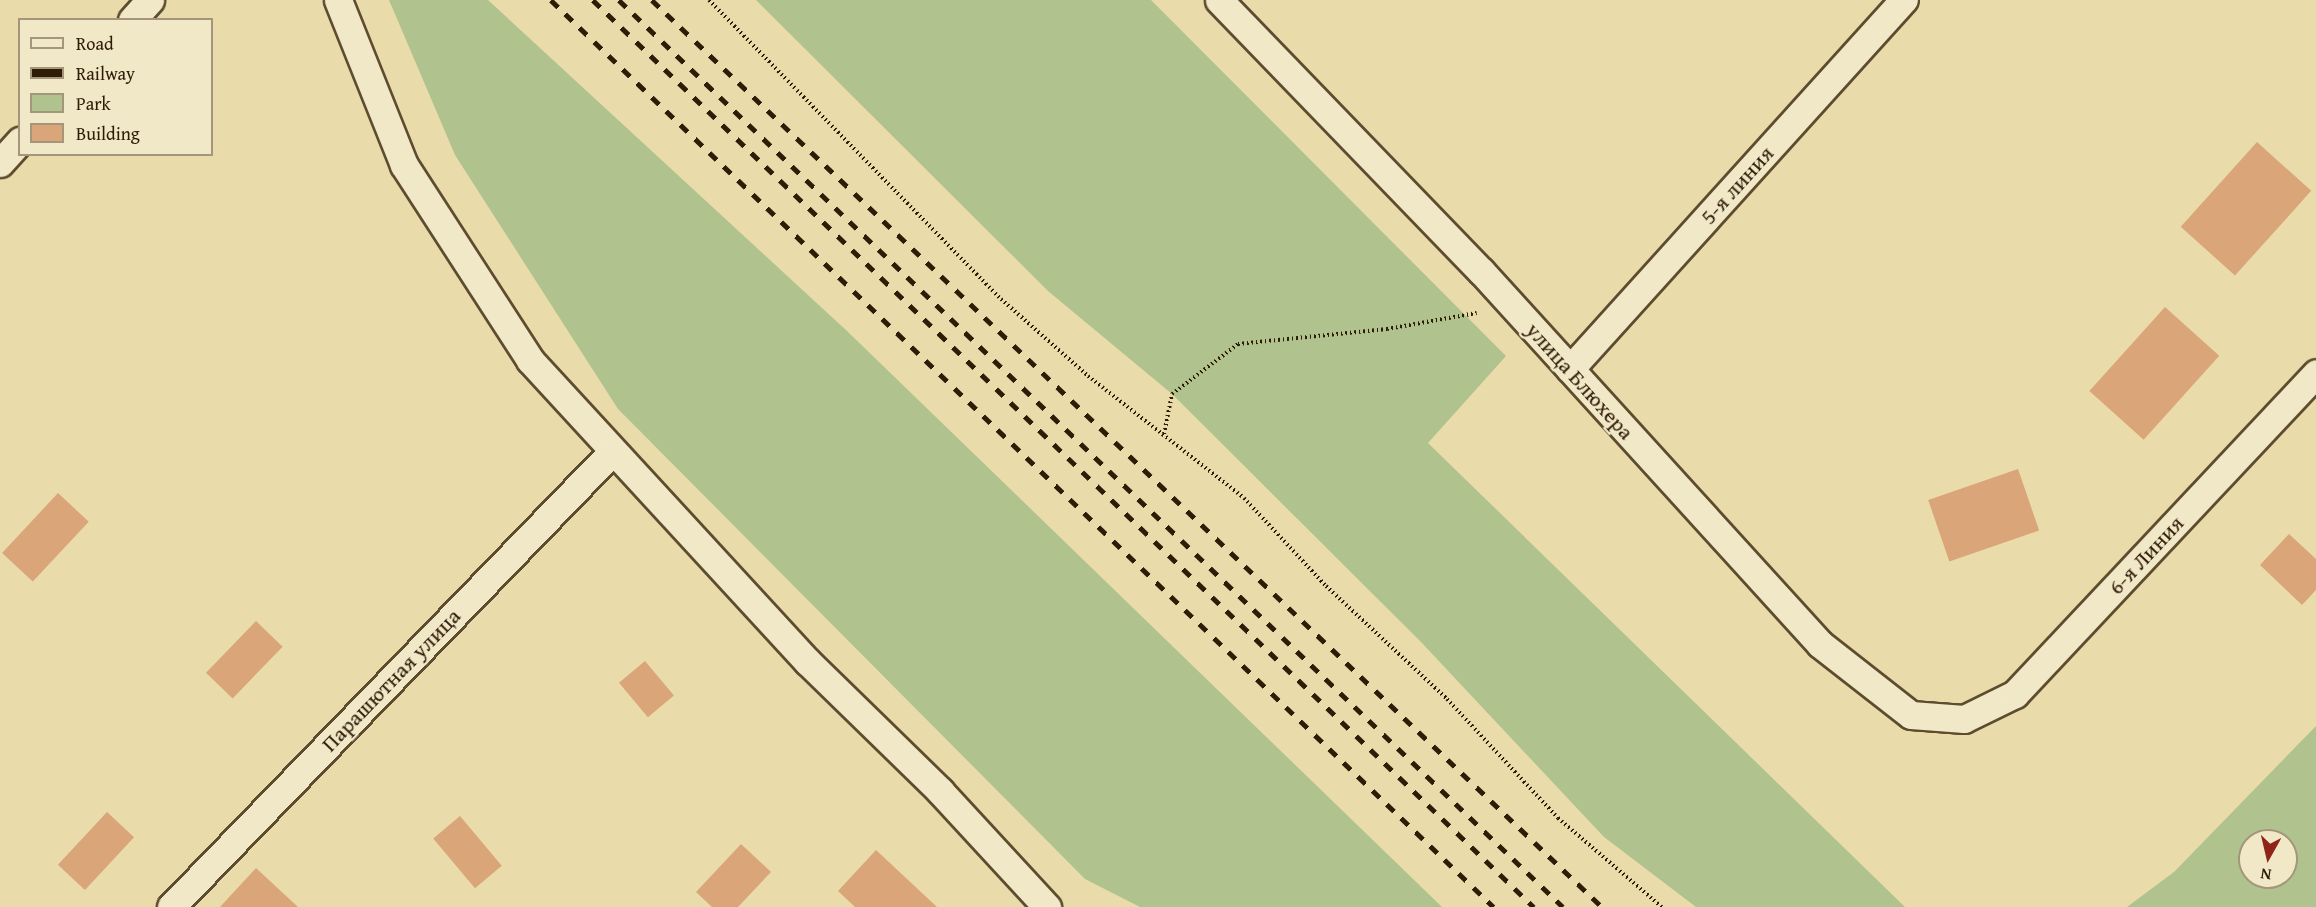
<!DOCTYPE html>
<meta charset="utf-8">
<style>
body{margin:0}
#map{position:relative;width:2316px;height:907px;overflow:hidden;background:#eadcaa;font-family:"Gentium Book Plus",serif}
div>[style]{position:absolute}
.green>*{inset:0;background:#b0c28d}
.building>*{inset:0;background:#daa578;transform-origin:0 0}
.path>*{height:4px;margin-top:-2px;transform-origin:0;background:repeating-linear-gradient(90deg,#2f1c06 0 1.5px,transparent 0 4.5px)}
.roads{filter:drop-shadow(2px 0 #5e4c2f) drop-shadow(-2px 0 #5e4c2f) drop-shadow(0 2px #5e4c2f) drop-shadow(0 -2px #5e4c2f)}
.minor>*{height:27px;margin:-13.5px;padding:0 13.5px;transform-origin:13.5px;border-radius:13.5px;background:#f1e8c8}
.rail>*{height:4.5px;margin-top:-2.25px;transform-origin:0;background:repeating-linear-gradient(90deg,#2f1c06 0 10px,transparent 0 20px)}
span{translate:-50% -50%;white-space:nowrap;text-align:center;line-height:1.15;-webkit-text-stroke:4.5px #f1e8c8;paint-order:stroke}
.street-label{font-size:22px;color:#2f1c06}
.legend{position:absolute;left:18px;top:18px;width:195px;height:138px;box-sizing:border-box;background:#f1e8c8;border:2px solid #a3967a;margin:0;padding:8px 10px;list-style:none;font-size:18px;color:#2f1c06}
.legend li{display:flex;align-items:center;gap:12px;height:30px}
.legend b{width:30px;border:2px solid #a3967a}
.north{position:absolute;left:2238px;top:829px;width:60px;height:60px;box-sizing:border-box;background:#f1e8c8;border:2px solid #a3967a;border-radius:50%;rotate:188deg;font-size:16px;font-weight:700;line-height:24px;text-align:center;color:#2f1c06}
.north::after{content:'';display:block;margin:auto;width:21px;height:27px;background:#8f2418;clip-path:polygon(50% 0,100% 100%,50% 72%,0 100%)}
</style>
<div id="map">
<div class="green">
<div style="clip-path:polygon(389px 0,488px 0,847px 331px,1442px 907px,1140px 907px,1085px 879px,618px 409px,455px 155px)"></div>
<div style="clip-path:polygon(756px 0,1151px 0,1506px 356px,1428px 443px,1905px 907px,1696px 907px,1604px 837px,1421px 642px,1172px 394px,1048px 291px)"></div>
<div style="clip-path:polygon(evenodd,2316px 726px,2316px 907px,2127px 907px,2174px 872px,2316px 726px,2250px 841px,2286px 841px,2286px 877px,2250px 877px,2250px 841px)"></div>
</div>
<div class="building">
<div style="left:2257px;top:142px;width:73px;height:114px;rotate:42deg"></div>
<div style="left:2165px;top:307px;width:73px;height:113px;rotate:42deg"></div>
<div style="left:2018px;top:469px;width:65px;height:95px;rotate:71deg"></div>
<div style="left:58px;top:493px;width:42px;height:82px;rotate:43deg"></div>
<div style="clip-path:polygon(2289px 534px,2316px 559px,2316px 590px,2302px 605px,2260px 565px)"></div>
<div style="left:256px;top:621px;width:37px;height:72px;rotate:44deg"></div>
<div style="left:645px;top:661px;width:45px;height:34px;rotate:50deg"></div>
<div style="left:107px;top:812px;width:37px;height:72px;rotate:43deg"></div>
<div style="left:460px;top:816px;width:65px;height:35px;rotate:50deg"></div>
<div style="clip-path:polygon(741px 844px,771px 872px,738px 907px,712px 907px,696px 892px)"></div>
<div style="clip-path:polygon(876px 850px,937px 907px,855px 907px,838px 891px)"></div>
<div style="clip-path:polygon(256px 868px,298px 907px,220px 907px)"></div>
</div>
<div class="path">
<div style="left:709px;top:0;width:418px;rotate:45.7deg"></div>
<div style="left:1001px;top:299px;width:116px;rotate:41.5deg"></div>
<div style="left:1088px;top:376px;width:198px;rotate:38deg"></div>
<div style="left:1244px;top:498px;width:120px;rotate:47deg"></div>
<div style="left:1326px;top:586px;width:166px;rotate:43deg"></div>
<div style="left:1447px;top:699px;width:163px;rotate:47deg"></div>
<div style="left:1558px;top:818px;width:137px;rotate:40.6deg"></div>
<div style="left:1164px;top:434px;width:41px;rotate:-78.7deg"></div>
<div style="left:1172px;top:394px;width:83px;rotate:-37.1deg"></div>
<div style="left:1238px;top:344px;width:150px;rotate:-5.7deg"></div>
<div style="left:1387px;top:329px;width:91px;rotate:-10.1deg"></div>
</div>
<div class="roads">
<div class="minor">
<div style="left:338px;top:0;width:178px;rotate:68.2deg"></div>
<div style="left:404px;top:165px;width:232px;rotate:57.1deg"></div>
<div style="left:530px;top:360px;width:410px;rotate:47.4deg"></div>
<div style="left:808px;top:662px;width:185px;rotate:44.3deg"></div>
<div style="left:940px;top:791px;width:158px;rotate:47.3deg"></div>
<div style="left:1219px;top:0;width:377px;rotate:46deg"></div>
<div style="left:1481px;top:271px;width:504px;rotate:47.73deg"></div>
<div style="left:1820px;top:644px;width:115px;rotate:38deg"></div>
<div style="left:1911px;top:715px;width:53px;rotate:4.3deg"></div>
<div style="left:1964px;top:719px;width:57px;rotate:-26.1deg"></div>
<div style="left:2015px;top:694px;width:440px;rotate:-46.8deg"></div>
<div style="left:132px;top:20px;width:27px;rotate:-48deg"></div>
<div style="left:0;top:163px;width:30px;rotate:-48deg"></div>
<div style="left:1570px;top:369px;width:498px;rotate:-47.9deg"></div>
<div style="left:171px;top:907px;width:632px;rotate:-45.9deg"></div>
</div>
</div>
<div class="rail">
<div style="left:551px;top:0;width:1308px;rotate:43.89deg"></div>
<div style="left:593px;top:0;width:1307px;rotate:43.95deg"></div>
<div style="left:619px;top:0;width:1309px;rotate:43.85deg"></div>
<div style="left:652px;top:0;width:1313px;rotate:43.67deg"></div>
</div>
<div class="street-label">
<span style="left:1737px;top:185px;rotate:-48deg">5-я линия</span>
<span style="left:1580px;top:381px;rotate:48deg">улица Блюхера</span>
<span style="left:2146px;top:555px;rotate:-47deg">6-я Линия</span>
<span style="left:391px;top:680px;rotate:-46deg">Парашютная улица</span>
</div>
<ul class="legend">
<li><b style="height:8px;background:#f1e8c8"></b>Road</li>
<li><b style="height:8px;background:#2f1c06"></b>Railway</li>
<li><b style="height:16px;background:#b0c28d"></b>Park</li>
<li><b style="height:16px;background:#daa578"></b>Building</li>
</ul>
<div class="north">N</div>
</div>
